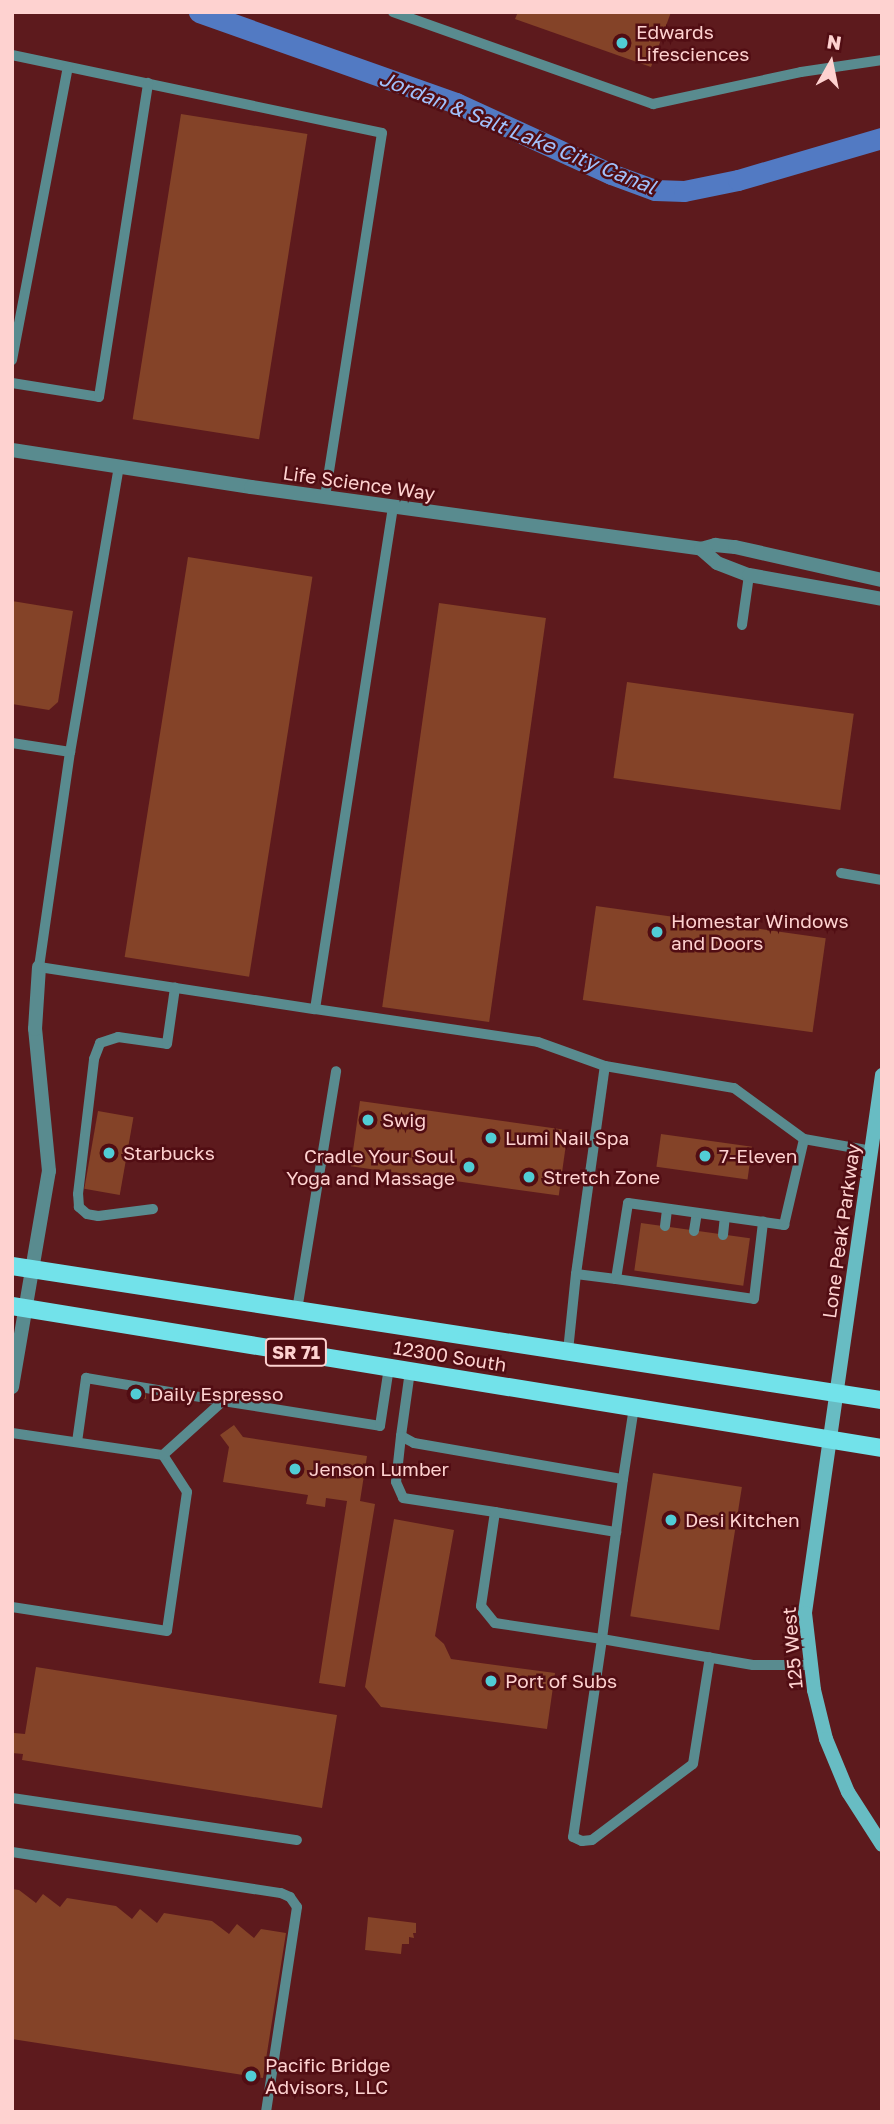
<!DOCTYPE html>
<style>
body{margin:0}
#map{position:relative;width:894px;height:2124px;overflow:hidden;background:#5d1a1d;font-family:"Golos Text",sans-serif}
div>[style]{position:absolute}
.canal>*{height:21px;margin:-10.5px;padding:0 10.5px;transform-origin:10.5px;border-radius:10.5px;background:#527ac3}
.building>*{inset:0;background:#844328;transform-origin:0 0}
.lane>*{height:10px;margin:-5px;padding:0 5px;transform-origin:5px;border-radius:5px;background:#598b8f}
.street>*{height:14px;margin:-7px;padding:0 7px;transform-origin:7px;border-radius:7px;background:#598b8f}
.secondary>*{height:14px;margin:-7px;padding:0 7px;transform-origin:7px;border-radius:7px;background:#68bcc3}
.primary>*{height:18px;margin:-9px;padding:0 9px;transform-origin:9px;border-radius:9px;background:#72e2ea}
.dots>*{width:19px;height:19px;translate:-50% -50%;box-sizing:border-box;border:4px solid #510d13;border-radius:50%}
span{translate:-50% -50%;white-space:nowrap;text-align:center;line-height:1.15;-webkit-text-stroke:5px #510d13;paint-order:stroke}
.shield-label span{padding:2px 5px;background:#510d13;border:2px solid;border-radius:5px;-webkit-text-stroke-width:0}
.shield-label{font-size:18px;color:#fed2d0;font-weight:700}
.poi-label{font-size:19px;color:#fed2d0}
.left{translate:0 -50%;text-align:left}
.right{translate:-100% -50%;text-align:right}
.street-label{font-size:19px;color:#fed2d0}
.water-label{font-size:21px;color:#a1c1fc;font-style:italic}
.frame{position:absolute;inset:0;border:14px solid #fed2d0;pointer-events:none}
.north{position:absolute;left:796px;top:28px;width:70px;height:70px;-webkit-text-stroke:5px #510d13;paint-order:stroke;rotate:9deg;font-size:19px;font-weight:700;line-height:28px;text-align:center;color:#fed2d0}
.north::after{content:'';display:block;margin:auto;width:24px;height:32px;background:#fed2d0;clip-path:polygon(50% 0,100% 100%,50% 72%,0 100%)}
</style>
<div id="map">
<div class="canal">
<div style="left:199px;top:12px;width:273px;rotate:19.5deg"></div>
<div style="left:456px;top:103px;width:170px;rotate:24.6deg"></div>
<div style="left:611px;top:174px;width:47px;rotate:20deg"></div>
<div style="left:655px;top:190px;width:29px;rotate:2deg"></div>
<div style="left:684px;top:191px;width:55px;rotate:-11.5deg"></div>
<div style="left:738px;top:180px;width:150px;rotate:-16.3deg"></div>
</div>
<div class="building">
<div style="clip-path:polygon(518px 12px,671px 12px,651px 67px,515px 19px)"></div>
<div style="left:181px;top:114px;width:128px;height:309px;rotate:9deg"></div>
<div style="left:188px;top:557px;width:126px;height:405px;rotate:9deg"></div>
<div style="clip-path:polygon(12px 601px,73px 611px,58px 702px,49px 710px,12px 704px)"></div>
<div style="left:439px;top:603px;width:108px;height:408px;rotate:8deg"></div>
<div style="left:627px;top:682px;width:229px;height:97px;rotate:8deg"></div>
<div style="left:596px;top:906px;width:232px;height:95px;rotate:8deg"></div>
<div style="left:360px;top:1101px;width:210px;height:66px;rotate:8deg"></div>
<div style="left:98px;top:1111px;width:36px;height:79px;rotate:10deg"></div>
<div style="left:661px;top:1134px;width:92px;height:33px;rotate:8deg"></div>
<div style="left:641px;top:1223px;width:110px;height:48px;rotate:8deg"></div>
<div style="clip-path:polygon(129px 1388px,146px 1393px,146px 1399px,127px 1398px)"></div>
<div style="clip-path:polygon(234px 1425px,243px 1437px,367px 1456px,360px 1501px,375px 1504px,345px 1687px,319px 1683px,347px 1501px,326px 1498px,325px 1507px,306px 1504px,308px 1495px,223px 1482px,229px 1447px,220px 1435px)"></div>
<div style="left:653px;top:1473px;width:90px;height:145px;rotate:9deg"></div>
<div style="clip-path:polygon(394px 1519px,454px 1530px,435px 1636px,444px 1644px,451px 1659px,555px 1673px,547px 1729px,381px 1707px,365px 1687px)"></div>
<div style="clip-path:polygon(36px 1667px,337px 1715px,322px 1808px,22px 1760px,23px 1754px,12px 1753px,12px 1746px,14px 1733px,25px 1734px)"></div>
<div style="clip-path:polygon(12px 1889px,19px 1890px,36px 1903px,43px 1894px,60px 1907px,67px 1898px,116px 1906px,132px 1919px,140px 1909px,157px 1923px,164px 1913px,212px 1921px,229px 1934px,237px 1924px,254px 1938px,261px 1929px,286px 1933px,263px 2078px,12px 2039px)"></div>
<div style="clip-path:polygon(368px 1917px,416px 1923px,416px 1933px,413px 1933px,414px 1938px,409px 1937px,409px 1944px,402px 1944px,401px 1954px,365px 1950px)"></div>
</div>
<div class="lane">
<div style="left:393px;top:12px;width:276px;rotate:19.5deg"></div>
<div style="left:653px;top:104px;width:151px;rotate:-12.2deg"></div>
<div style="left:801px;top:72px;width:82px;rotate:-8.4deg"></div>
<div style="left:12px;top:55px;width:378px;rotate:11.9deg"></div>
<div style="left:382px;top:133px;width:368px;rotate:98.9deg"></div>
<div style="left:12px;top:360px;width:298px;rotate:-79.2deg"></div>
<div style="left:12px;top:383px;width:88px;rotate:9.1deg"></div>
<div style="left:99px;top:397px;width:318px;rotate:-81.1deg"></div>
<div style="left:119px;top:466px;width:290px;rotate:99.7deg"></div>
<div style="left:70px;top:752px;width:217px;rotate:98.2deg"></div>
<div style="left:39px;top:967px;width:279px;rotate:8.7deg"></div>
<div style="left:315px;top:1009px;width:508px;rotate:-81.17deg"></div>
<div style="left:742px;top:625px;width:50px;rotate:-82deg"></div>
<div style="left:12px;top:743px;width:59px;rotate:8.8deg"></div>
<div style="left:841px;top:873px;width:42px;rotate:9.7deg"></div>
<div style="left:315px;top:1009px;width:225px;rotate:8.4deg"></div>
<div style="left:538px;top:1042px;width:71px;rotate:19.7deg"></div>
<div style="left:605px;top:1066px;width:131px;rotate:9.7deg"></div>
<div style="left:734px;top:1088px;width:87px;rotate:36.1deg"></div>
<div style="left:804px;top:1139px;width:69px;rotate:10deg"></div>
<div style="left:153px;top:1209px;width:55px;rotate:172.7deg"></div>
<div style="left:98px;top:1216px;width:11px;rotate:-170deg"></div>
<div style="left:87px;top:1214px;width:11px;rotate:-139deg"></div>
<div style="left:79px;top:1207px;width:13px;rotate:-94deg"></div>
<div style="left:78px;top:1194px;width:136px;rotate:-83.2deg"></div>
<div style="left:94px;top:1059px;width:17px;rotate:-69deg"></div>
<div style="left:100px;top:1043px;width:19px;rotate:-18deg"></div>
<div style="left:118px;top:1037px;width:49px;rotate:8.1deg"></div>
<div style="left:167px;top:1044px;width:57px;rotate:-81.9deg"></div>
<div style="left:665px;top:1226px;width:17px;rotate:-83deg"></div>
<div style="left:694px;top:1231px;width:18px;rotate:-81deg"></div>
<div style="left:723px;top:1235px;width:18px;rotate:-84deg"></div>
<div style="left:576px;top:1274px;width:210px;rotate:-82.1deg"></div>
<div style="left:616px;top:1279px;width:139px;rotate:8.2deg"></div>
<div style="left:754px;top:1299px;width:78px;rotate:-83.3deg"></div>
<div style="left:297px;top:1310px;width:242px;rotate:-80.7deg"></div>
<div style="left:568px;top:1351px;width:77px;rotate:-84.1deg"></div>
<div style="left:576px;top:1274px;width:40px;rotate:7.1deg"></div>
<div style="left:616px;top:1279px;width:77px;rotate:-81deg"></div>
<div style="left:628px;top:1203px;width:158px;rotate:8deg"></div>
<div style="left:784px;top:1225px;width:88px;rotate:-76.9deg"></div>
<div style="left:410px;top:1371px;width:66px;rotate:97.9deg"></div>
<div style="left:401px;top:1436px;width:15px;rotate:28deg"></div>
<div style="left:414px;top:1443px;width:212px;rotate:9.8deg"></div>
<div style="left:623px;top:1479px;width:73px;rotate:-81.3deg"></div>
<div style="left:12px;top:1433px;width:153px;rotate:8.3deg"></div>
<div style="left:163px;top:1455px;width:44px;rotate:57deg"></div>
<div style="left:187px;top:1492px;width:140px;rotate:98.2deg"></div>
<div style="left:167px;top:1631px;width:157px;rotate:-171.2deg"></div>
<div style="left:401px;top:1436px;width:46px;rotate:96.2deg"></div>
<div style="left:396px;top:1482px;width:17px;rotate:66deg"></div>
<div style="left:403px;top:1498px;width:93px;rotate:8.7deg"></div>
<div style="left:495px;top:1512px;width:95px;rotate:98.5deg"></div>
<div style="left:481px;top:1606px;width:22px;rotate:51deg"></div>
<div style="left:495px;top:1623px;width:108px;rotate:8.5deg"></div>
<div style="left:602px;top:1639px;width:200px;rotate:98.3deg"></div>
<div style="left:573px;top:1837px;width:10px;rotate:24deg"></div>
<div style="left:582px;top:1841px;width:10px;rotate:-6deg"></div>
<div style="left:592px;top:1840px;width:126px;rotate:-37deg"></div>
<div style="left:693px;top:1764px;width:108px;rotate:-81deg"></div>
<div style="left:77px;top:1442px;width:65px;rotate:-82deg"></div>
<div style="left:86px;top:1378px;width:139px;rotate:9.5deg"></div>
<div style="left:163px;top:1455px;width:81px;rotate:-42deg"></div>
<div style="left:223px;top:1401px;width:159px;rotate:9deg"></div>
<div style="left:380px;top:1426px;width:60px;rotate:-81.3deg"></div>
<div style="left:623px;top:1479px;width:161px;rotate:97.5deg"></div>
<div style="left:602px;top:1639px;width:153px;rotate:9.8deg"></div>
<div style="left:753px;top:1665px;width:58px"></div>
<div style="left:495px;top:1512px;width:123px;rotate:9.4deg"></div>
<div style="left:12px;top:1798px;width:288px;rotate:8.4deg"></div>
<div style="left:12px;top:1852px;width:272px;rotate:8.7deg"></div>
<div style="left:281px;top:1893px;width:10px;rotate:24deg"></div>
<div style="left:290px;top:1897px;width:12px;rotate:55deg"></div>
<div style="left:297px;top:1907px;width:207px;rotate:98.6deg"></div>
</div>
<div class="street">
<div style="left:12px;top:450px;width:242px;rotate:8.8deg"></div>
<div style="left:251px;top:487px;width:454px;rotate:7.8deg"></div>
<div style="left:701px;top:549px;width:15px;rotate:-16deg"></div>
<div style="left:715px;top:545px;width:20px;rotate:6deg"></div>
<div style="left:735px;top:547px;width:151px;rotate:12.7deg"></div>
<div style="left:701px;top:549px;width:21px;rotate:41deg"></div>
<div style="left:717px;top:563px;width:34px;rotate:21deg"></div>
<div style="left:749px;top:575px;width:135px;rotate:10.2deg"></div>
<div style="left:12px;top:1387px;width:219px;rotate:-80.3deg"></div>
<div style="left:49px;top:1171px;width:143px;rotate:-95.6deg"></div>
<div style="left:35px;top:1029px;width:62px;rotate:-86.3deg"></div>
</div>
<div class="secondary">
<div style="left:882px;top:1075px;width:543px;rotate:98.15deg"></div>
<div style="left:805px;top:1613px;width:78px;rotate:83.3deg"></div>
<div style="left:814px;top:1690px;width:50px;rotate:76.2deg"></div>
<div style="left:826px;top:1739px;width:57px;rotate:67.5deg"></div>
<div style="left:848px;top:1792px;width:63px;rotate:57.3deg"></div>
</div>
<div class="primary">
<div style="left:12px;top:1266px;width:880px;rotate:8.76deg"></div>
<div style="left:12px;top:1306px;width:882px;rotate:9.27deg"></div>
</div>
<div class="dots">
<div style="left:622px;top:43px;background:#51ccd5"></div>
<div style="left:657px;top:932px;background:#51ccd5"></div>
<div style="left:368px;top:1120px;background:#51ccd5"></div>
<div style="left:491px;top:1138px;background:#51ccd5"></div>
<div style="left:109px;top:1153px;background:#51ccd5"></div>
<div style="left:705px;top:1156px;background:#51ccd5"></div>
<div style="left:469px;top:1167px;background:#51ccd5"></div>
<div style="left:529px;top:1177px;background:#51ccd5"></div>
<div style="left:136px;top:1394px;background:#51ccd5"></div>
<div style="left:295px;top:1469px;background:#51ccd5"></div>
<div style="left:671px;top:1520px;background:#51ccd5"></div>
<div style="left:491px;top:1681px;background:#51ccd5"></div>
<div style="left:251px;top:2076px;background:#51ccd5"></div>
</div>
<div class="shield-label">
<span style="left:296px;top:1352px">SR 71</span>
</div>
<div class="poi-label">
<span class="left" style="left:636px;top:43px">Edwards<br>Lifesciences</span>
<span class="left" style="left:671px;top:932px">Homestar Windows<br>and Doors</span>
<span class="left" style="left:382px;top:1120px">Swig</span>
<span class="left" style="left:505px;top:1138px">Lumi Nail Spa</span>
<span class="left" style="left:123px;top:1153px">Starbucks</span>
<span class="right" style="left:455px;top:1167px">Cradle Your Soul<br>Yoga and Massage</span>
<span class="left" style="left:719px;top:1156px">7-Eleven</span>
<span class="left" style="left:543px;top:1177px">Stretch Zone</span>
<span class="left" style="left:150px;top:1394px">Daily Espresso</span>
<span class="left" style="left:309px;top:1469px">Jenson Lumber</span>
<span class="left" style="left:685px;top:1520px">Desi Kitchen</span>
<span class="left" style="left:505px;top:1681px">Port of Subs</span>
<span class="left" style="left:265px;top:2076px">Pacific Bridge<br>Advisors, LLC</span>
</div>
<div class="street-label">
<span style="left:359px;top:483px;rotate:8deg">Life Science Way</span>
<span style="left:841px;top:1231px;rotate:-82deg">Lone Peak Parkway</span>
<span style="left:450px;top:1356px;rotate:9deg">12300 South</span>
<span style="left:792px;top:1648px;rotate:-95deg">125 West</span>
</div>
<div class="water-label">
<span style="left:518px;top:132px;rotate:22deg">Jordan &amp; Salt Lake City Canal</span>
</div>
<div class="frame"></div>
<div class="north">N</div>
</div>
